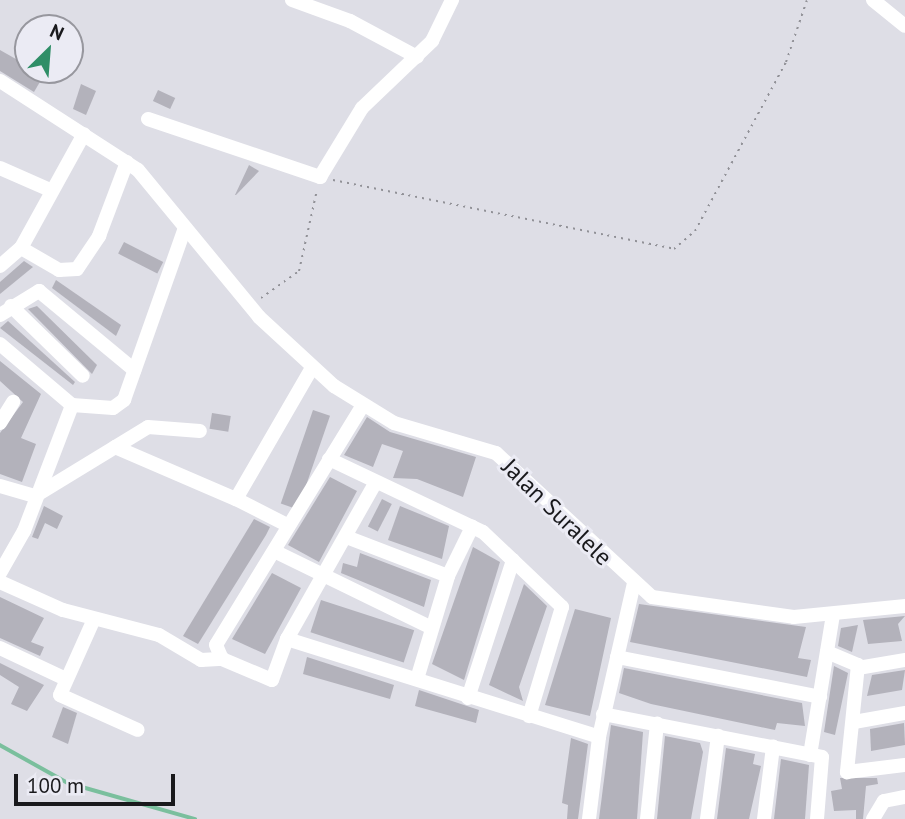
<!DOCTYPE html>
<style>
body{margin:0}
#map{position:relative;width:905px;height:819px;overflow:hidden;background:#dedee6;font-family:"PT Sans",sans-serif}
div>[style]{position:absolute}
.stream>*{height:3.5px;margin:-1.75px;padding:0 1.75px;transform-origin:1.75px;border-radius:1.75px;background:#7abf9d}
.building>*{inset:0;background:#b3b2bb;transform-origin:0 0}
.path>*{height:2px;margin-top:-1px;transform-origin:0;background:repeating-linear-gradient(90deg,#919197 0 2px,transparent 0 7px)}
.minor>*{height:14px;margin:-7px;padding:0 7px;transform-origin:7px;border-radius:7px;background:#fff}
span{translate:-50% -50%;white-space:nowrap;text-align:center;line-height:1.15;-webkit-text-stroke:6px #ebebf4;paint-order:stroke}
.street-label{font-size:24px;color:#19191c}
.north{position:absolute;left:14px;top:14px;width:70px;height:70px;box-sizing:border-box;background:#ebebf4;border:2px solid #97979e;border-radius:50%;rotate:25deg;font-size:19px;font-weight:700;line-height:28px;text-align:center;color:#19191c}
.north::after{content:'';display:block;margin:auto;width:24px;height:32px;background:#2f8e67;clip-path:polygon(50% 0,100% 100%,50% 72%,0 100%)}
.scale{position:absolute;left:14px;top:774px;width:161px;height:32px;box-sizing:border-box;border:4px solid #19191c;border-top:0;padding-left:9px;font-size:21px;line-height:24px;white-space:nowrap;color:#19191c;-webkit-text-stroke:5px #ebebf4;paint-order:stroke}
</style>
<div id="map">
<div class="stream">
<div style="left:0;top:745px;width:78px;rotate:29.2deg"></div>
<div style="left:68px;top:783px;width:132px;rotate:15.8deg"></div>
</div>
<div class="building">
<div style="clip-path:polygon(0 50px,44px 75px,34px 92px,0 71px)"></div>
<div style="clip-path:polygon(81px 84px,96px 91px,86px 115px,73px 109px)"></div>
<div style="left:158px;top:90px;width:19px;height:12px;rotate:25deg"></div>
<div style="clip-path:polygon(249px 165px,259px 171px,236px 195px,235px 195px)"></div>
<div style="left:124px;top:242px;width:44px;height:13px;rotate:27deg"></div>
<div style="clip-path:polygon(24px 261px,33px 267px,0 294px,0 282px)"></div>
<div style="clip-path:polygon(56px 280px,121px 325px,116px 336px,52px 288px)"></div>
<div style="clip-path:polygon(37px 306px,97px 365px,92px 374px,28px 309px)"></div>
<div style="clip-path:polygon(8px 321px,75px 382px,73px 385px,0 328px)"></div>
<div style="clip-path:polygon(0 361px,41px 394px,21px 438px,36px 444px,22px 482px,0 474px,0 433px,23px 402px,0 381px)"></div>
<div style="left:313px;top:410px;width:18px;height:99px;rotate:19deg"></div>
<div style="left:212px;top:413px;width:19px;height:16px;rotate:9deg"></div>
<div style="clip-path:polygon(367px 417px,390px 432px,476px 457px,463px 497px,417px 479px,393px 478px,403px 451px,382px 444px,373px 467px,344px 455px)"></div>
<div style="clip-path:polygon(330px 477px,357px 491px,319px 562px,288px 545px)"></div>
<div style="left:382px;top:499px;width:11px;height:31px;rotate:27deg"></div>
<div style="clip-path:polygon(44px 506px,63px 516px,57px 529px,45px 523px,38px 539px,32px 537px)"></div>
<div style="clip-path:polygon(400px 506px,449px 526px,442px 559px,388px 540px)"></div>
<div style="clip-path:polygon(254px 519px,270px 527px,266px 535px,198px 644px,183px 636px)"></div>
<div style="clip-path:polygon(473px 547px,500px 562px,464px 680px,432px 664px)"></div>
<div style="clip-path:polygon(360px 553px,431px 580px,424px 607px,341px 573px,343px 563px,357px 567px)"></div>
<div style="clip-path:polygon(272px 573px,301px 588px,265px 654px,232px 639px)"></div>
<div style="clip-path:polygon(524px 584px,547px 606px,519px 687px,523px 701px,489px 685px)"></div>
<div style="clip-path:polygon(0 597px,44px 618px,31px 642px,44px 647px,40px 656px,0 638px)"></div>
<div style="left:321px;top:600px;width:98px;height:34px;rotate:18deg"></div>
<div style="clip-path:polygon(639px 604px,806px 627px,798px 658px,811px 660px,807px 677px,630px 642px)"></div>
<div style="clip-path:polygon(575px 609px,611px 618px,590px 716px,545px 705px)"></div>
<div style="clip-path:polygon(905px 616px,898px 624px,902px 641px,868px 644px,863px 620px)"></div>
<div style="clip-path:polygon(858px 625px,852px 652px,838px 646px,841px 628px)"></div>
<div style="clip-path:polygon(307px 657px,394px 685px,390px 699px,303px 674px)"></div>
<div style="clip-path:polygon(0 663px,44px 685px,27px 711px,11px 704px,19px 687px,0 675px)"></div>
<div style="clip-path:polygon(834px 666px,848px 673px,835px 735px,824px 732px)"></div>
<div style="clip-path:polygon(624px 668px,802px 703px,805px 726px,777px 723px,775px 730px,651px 704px,619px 693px)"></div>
<div style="clip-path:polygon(905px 670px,902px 690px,867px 696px,872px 675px)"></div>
<div style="clip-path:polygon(419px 690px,479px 710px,476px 723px,415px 706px)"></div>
<div style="clip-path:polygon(63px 707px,77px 713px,68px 744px,52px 737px)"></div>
<div style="clip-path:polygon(904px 723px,905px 745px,871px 751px,870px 729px)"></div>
<div style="clip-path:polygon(611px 725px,643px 732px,637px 819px,599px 819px)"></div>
<div style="clip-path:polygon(665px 736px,700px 743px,703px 752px,691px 819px,657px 819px)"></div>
<div style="clip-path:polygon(571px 738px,588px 744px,578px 819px,567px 819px,568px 805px,562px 803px)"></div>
<div style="clip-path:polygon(726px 748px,755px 754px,753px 764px,761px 766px,749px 819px,717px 819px)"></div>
<div style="clip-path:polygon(781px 759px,809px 765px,805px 819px,774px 819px)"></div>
<div style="clip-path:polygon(840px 778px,877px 778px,878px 784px,866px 786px,863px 819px,856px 819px,856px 810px,834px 811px,831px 791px,842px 789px)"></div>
</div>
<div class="path">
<div style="left:333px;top:180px;width:348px;rotate:11.4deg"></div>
<div style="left:674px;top:249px;width:28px;rotate:-41deg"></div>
<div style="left:695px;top:231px;width:192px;rotate:-61.7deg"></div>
<div style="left:786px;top:62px;width:65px;rotate:-71.3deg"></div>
<div style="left:261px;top:298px;width:47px;rotate:-35.4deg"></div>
<div style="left:299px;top:271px;width:83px;rotate:-77.5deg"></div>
</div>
<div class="minor">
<div style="left:292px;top:0;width:62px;rotate:19.9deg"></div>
<div style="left:350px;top:21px;width:76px;rotate:28.2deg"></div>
<div style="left:873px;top:0;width:41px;rotate:39.1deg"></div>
<div style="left:0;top:81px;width:164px;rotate:32.8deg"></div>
<div style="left:138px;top:170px;width:190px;rotate:50.5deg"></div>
<div style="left:259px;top:317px;width:102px;rotate:42.6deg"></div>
<div style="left:334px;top:386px;width:70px;rotate:31.7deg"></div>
<div style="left:394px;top:423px;width:106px;rotate:16.4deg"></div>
<div style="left:496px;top:453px;width:212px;rotate:42.7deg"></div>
<div style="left:652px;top:597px;width:143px;rotate:8deg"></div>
<div style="left:794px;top:617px;width:112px;rotate:-5.7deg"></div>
<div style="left:148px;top:119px;width:182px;rotate:18.6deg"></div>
<div style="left:320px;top:177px;width:81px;rotate:-58.7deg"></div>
<div style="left:362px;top:108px;width:97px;rotate:-43.7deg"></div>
<div style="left:432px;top:41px;width:46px;rotate:-64deg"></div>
<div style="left:0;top:168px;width:55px;rotate:23.7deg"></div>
<div style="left:21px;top:248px;width:44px;rotate:30.1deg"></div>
<div style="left:59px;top:270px;width:18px;rotate:-3deg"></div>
<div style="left:77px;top:269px;width:40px;rotate:-56deg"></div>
<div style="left:99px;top:236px;width:79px;rotate:-69.3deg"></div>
<div style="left:0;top:266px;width:28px;rotate:-41deg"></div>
<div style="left:21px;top:248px;width:130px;rotate:-61.1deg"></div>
<div style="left:11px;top:306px;width:100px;rotate:44.2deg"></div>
<div style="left:0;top:315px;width:46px;rotate:-31.6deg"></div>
<div style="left:39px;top:291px;width:124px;rotate:39.7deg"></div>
<div style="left:0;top:344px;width:94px;rotate:40.3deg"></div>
<div style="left:363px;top:405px;width:281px;rotate:121.5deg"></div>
<div style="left:216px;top:645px;width:15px;rotate:67deg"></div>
<div style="left:222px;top:659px;width:54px;rotate:22.8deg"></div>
<div style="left:272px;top:680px;width:44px;rotate:-69.9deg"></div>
<div style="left:287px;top:639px;width:180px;rotate:-60.5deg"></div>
<div style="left:0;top:423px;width:25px;rotate:-58deg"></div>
<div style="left:115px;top:447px;width:132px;rotate:23.3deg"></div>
<div style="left:236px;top:499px;width:151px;rotate:-59.9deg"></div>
<div style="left:329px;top:459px;width:170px;rotate:25.4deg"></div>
<div style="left:483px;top:532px;width:109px;rotate:43.5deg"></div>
<div style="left:562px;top:607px;width:114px;rotate:106.8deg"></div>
<div style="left:0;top:486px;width:36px;rotate:16deg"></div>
<div style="left:35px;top:496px;width:132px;rotate:-31.4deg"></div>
<div style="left:148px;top:427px;width:52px;rotate:4.4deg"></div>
<div style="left:236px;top:499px;width:59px;rotate:27deg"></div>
<div style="left:349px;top:538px;width:106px;rotate:21deg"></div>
<div style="left:274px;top:551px;width:174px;rotate:26deg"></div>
<div style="left:0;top:573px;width:48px;rotate:-60.3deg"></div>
<div style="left:24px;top:531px;width:135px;rotate:-69.1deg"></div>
<div style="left:72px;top:405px;width:41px;rotate:4.2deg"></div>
<div style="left:113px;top:408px;width:14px;rotate:-36deg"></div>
<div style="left:124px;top:400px;width:182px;rotate:-70.5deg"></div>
<div style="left:0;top:582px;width:69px;rotate:24deg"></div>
<div style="left:63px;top:610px;width:99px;rotate:14.6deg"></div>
<div style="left:159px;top:635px;width:49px;rotate:30.8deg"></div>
<div style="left:201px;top:660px;width:22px;rotate:-3deg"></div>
<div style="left:94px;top:619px;width:83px;rotate:114.1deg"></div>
<div style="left:60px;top:695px;width:85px;rotate:24.2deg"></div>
<div style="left:287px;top:639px;width:327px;rotate:17.4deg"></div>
<div style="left:0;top:648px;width:73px;rotate:25.2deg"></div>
<div style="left:827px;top:652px;width:34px;rotate:23deg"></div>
<div style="left:858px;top:665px;width:108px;rotate:95.9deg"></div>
<div style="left:847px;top:772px;width:58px;rotate:-6.9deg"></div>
<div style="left:617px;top:657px;width:207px;rotate:11.1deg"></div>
<div style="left:858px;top:668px;width:48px;rotate:-9.7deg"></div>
<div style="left:417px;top:679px;width:108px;rotate:-73.2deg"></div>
<div style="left:448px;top:576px;width:55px;rotate:-63.9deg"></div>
<div style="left:468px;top:698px;width:145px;rotate:-71.9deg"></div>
<div style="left:603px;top:714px;width:223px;rotate:11.1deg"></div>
<div style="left:822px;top:757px;width:62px;rotate:94.6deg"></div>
<div style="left:854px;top:722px;width:52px;rotate:-10deg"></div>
<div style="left:810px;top:755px;width:142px;rotate:-80.7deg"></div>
<div style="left:589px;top:819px;width:83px;rotate:-83deg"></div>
<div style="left:599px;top:737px;width:158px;rotate:-77.2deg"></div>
<div style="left:647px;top:819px;width:96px;rotate:-84deg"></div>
<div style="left:707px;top:819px;width:84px;rotate:-82.5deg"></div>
<div style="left:764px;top:819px;width:73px;rotate:-82.9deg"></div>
<div style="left:873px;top:819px;width:21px;rotate:-59deg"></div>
<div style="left:884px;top:801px;width:21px;rotate:-11deg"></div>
</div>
<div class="street-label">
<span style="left:557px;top:512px;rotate:44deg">Jalan Suralele</span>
</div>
<div class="north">N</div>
<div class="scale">100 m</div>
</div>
